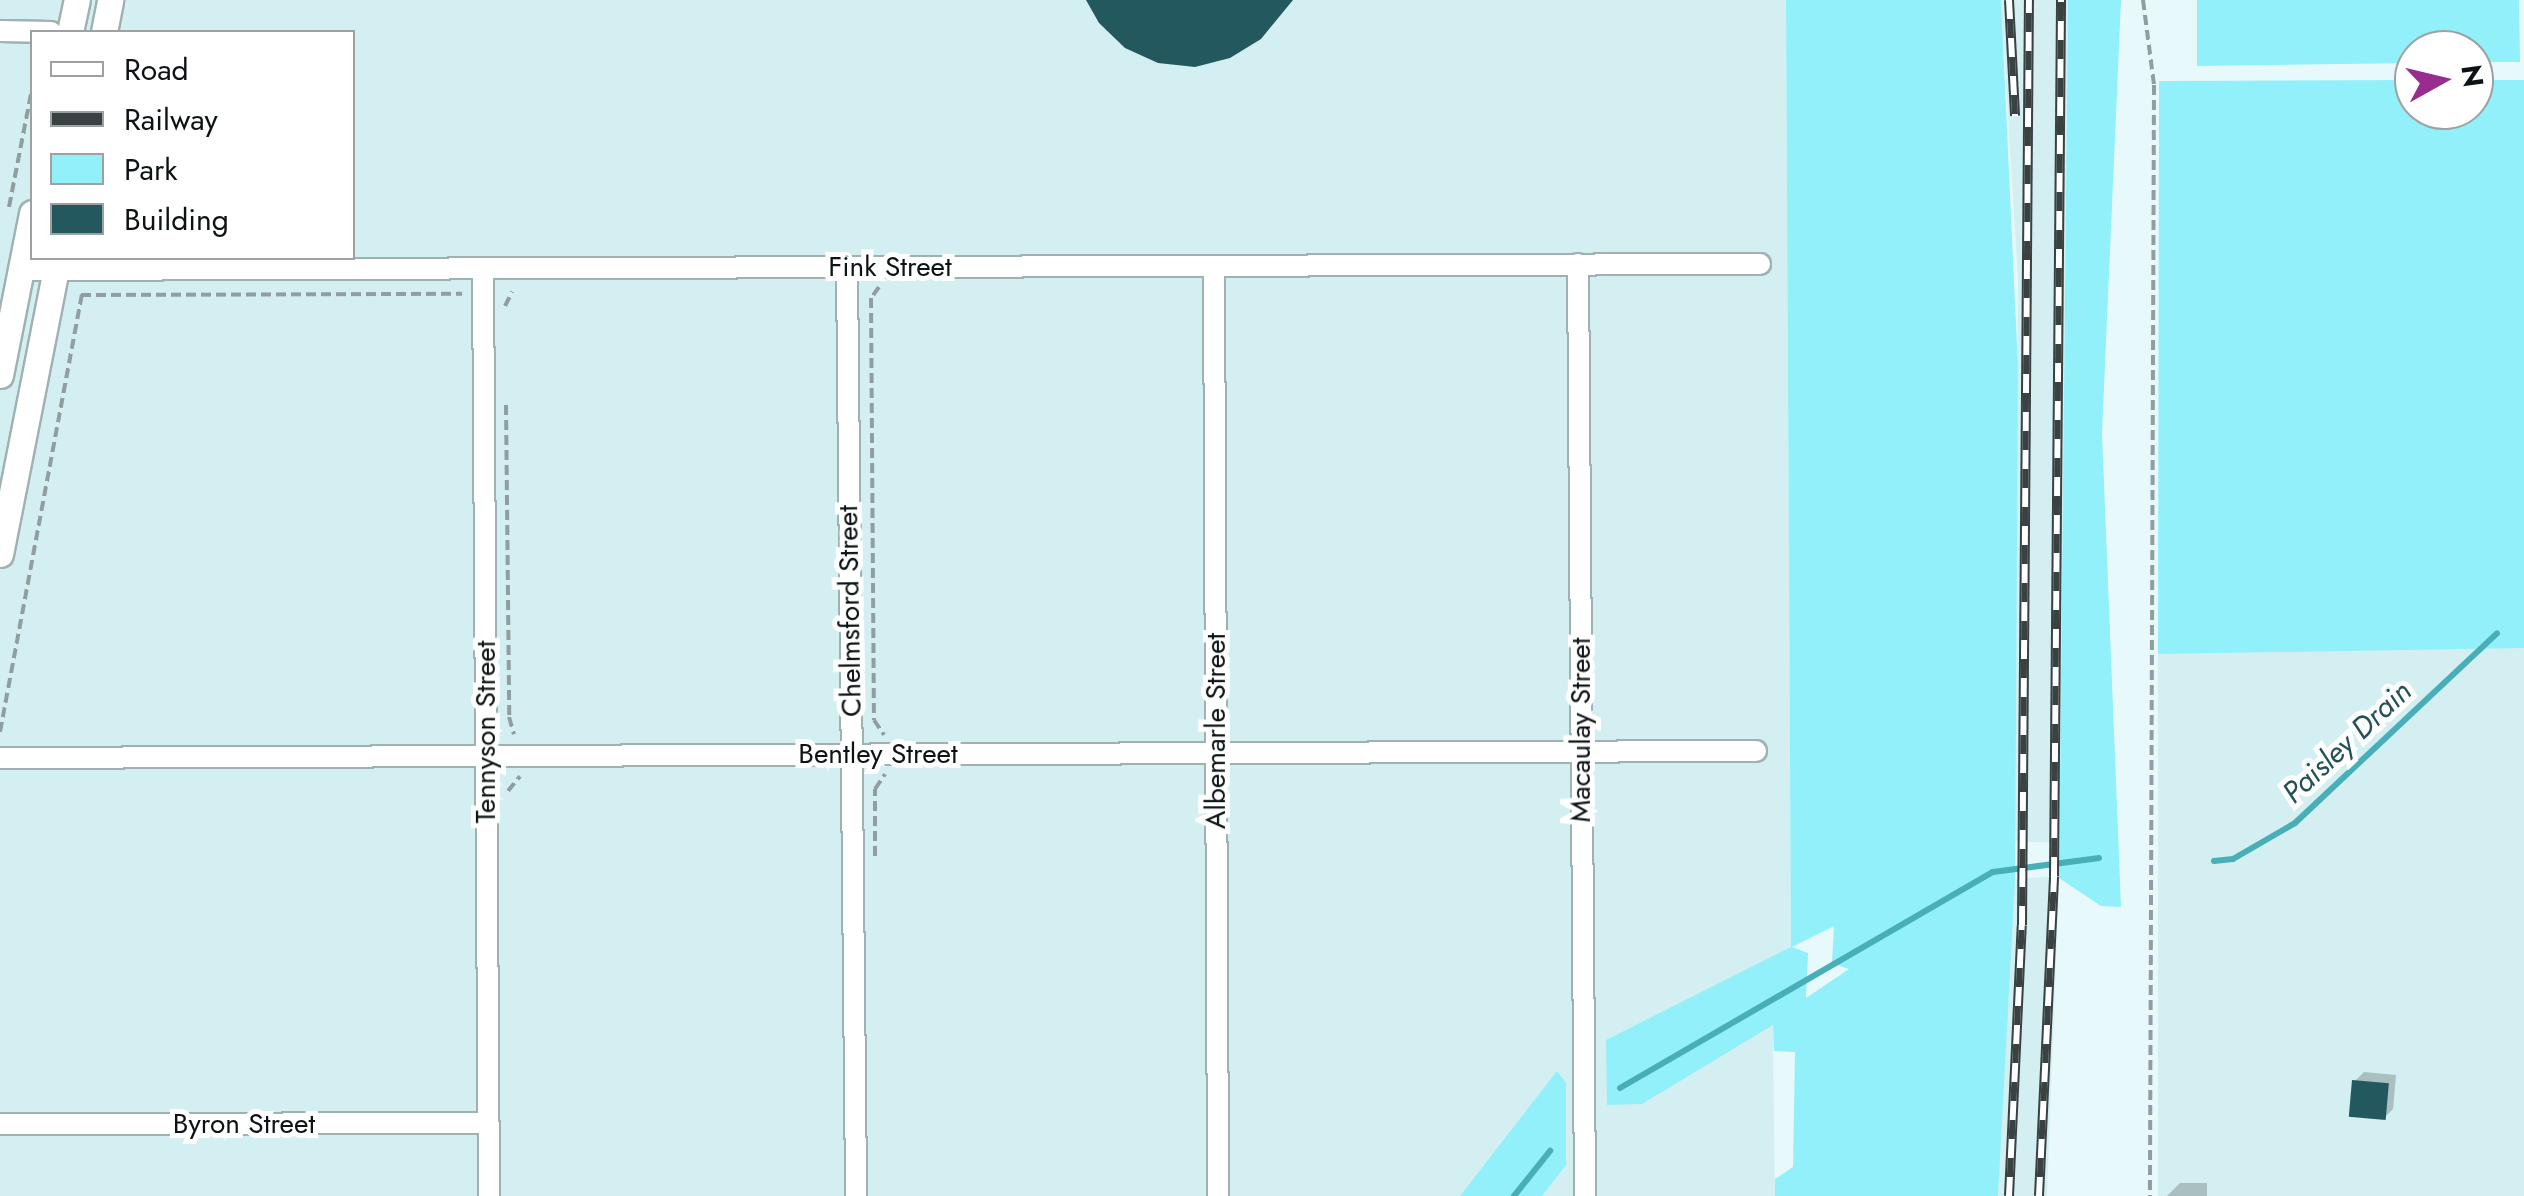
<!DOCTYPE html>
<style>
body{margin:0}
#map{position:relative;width:2524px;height:1196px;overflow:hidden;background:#e8f9fb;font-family:Jost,sans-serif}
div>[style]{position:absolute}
.built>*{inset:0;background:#d4eff1;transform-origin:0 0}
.green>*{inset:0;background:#91f0f9}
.shadow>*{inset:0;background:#0003}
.stream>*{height:6px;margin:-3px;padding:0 3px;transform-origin:3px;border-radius:3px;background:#48afb9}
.building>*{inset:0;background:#22585e;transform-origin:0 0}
.path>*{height:4px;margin-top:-2px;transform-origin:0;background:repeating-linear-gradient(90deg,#919ea0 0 10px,transparent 0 15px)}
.roads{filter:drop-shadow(2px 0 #a0b1b2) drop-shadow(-2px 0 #a0b1b2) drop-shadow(0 2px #a0b1b2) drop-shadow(0 -2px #a0b1b2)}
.minor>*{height:20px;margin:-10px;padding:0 10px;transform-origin:10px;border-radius:10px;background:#fff}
.major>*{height:25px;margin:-12.5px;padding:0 12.5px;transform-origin:12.5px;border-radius:12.5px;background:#fff}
.rail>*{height:10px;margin-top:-5px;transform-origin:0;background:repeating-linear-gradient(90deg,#fff 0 19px,#394142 0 38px);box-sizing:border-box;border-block:2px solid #394142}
span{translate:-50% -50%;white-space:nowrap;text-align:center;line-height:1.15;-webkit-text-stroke:10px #fff;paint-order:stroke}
.street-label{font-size:28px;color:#0d1314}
.water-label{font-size:30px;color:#245155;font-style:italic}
.legend{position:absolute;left:30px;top:30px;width:325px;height:230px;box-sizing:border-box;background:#fff;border:2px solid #9ea1a1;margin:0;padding:12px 18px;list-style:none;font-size:30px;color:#0d1314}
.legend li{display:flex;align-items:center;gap:20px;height:50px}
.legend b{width:50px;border:2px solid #9ea1a1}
.north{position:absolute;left:2394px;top:30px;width:100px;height:100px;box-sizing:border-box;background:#fff;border:2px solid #9ea1a1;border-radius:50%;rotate:82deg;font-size:28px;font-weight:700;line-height:40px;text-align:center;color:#0d1314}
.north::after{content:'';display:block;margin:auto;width:35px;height:45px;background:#992d8f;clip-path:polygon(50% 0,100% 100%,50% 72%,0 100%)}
</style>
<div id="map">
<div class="built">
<div style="clip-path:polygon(evenodd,0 0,1786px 0,1791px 947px,1772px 957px,1775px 1196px,0 1196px,0 0,32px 32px,352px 32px,352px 258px,32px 258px,32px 32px)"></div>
<div style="clip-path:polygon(2001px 0,2068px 0,2059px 843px,2012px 841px,2018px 281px)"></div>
<div style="left:2524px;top:648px;width:548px;height:366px;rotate:90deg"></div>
<div style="clip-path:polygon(2054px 876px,2059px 878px,2047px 1196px,1998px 1196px,2011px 880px)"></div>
</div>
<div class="green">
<div style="clip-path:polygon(evenodd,1786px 0,2001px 0,2018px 368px,2015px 880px,1998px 1196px,1775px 1196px,1775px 1179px,1793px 1167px,1795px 1052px,1774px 1051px,1773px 1025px,1642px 1104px,1607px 1105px,1606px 1040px,1791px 947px,1786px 0,1834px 926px,1832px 963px,1849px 969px,1806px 998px,1808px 953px,1792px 947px,1834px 926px)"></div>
<div style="clip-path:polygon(2068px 0,2121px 0,2102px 433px,2121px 907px,2101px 906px,2059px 878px)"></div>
<div style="clip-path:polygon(2197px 0,2519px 0,2520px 62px,2474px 62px,2474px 50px,2414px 50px,2414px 63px,2197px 66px)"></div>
<div style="clip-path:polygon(2414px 80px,2414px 110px,2474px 110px,2474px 80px,2524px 80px,2524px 648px,2158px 654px,2159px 81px)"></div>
<div style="clip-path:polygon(1557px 1071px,1566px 1083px,1566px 1165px,1542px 1196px,1460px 1196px)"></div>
</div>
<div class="shadow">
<div style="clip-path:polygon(2364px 1072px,2396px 1075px,2393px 1109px,2384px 1118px,2355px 1081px)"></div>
<div style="clip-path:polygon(2180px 1183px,2207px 1183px,2207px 1196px,2167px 1196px)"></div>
</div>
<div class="stream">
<div style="left:2214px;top:861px;width:19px;rotate:-6deg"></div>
<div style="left:2233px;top:859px;width:72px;rotate:-30.1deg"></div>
<div style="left:2295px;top:823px;width:277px;rotate:-43.2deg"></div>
<div style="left:1620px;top:1088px;width:431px;rotate:-30.1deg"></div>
<div style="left:1993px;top:872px;width:107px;rotate:-7.5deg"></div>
<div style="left:1514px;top:1196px;width:58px;rotate:-51.3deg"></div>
</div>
<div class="building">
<div style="clip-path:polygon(1086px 0,1293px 0,1261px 39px,1230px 58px,1195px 67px,1158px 63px,1125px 48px,1099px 23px)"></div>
<div style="left:2352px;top:1080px;width:37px;height:37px;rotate:5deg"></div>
</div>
<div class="path">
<div style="left:2143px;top:0;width:86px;rotate:82.6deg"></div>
<div style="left:2154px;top:85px;width:1111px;rotate:90.21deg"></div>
<div style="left:9px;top:207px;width:120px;rotate:-79deg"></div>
<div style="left:879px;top:287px;width:14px;rotate:126deg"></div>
<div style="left:871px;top:298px;width:422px;rotate:89.6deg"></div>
<div style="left:874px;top:720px;width:18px;rotate:56deg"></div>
<div style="left:81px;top:295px;width:381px;rotate:-0.2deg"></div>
<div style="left:505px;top:306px;width:16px;rotate:-63deg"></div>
<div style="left:506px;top:405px;width:312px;rotate:89.4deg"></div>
<div style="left:509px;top:717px;width:18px;rotate:74deg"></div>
<div style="left:0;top:732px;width:445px;rotate:-79.4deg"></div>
<div style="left:508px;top:791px;width:19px;rotate:-51deg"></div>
<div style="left:875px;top:856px;width:67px;rotate:-90deg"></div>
<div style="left:875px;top:789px;width:18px;rotate:-56deg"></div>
</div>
<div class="roads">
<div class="minor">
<div style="left:0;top:31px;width:51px;rotate:1.1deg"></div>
<div style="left:1578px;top:264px;width:932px;rotate:89.57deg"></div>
<div style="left:1214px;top:266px;width:930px;rotate:89.75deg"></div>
<div style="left:847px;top:267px;width:929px;rotate:89.44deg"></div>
<div style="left:483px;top:268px;width:928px;rotate:89.63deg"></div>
<div style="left:20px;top:270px;width:1740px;rotate:-0.2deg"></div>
<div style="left:0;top:758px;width:1756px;rotate:-0.23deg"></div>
<div style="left:0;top:1124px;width:487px;rotate:-0.1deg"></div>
</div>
<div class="major">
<div style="left:70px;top:32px;width:33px;rotate:-78deg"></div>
<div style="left:104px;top:32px;width:33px;rotate:-79deg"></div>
<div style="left:0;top:375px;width:165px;rotate:-78.8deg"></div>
<div style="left:0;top:554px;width:302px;rotate:-78.9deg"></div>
</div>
</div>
<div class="rail">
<div style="left:2009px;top:0;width:116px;rotate:87deg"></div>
<div style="left:2009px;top:1196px;width:271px;rotate:-87.3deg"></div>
<div style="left:2022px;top:925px;width:925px;rotate:-89.57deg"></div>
<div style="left:2039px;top:1196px;width:320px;rotate:-87.3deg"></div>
<div style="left:2054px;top:876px;width:876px;rotate:-89.54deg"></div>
</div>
<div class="street-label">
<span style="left:890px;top:267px">Fink Street</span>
<span style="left:850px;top:611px;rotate:-91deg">Chelmsford Street</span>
<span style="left:1581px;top:730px;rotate:-90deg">Macaulay Street</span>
<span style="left:1216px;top:731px;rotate:-90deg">Albemarle Street</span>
<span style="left:486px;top:732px;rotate:-90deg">Tennyson Street</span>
<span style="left:878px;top:754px">Bentley Street</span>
<span style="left:244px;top:1124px">Byron Street</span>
</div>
<div class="water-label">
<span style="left:2347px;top:742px;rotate:-43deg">Paisley Drain</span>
</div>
<ul class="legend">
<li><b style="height:12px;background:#fff"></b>Road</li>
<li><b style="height:12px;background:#394142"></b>Railway</li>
<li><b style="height:28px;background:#91f0f9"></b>Park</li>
<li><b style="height:28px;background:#22585e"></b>Building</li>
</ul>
<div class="north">N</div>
</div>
